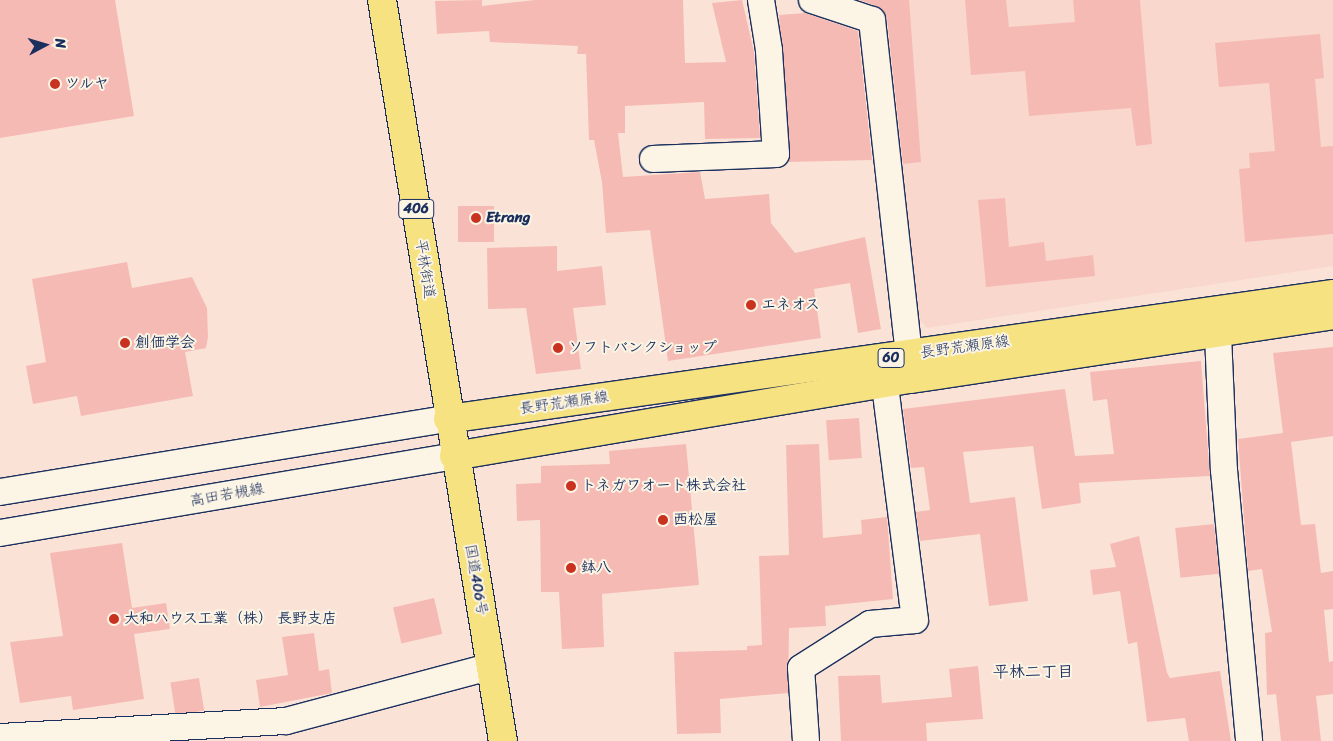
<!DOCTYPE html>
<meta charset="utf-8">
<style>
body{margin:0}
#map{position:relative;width:1333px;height:741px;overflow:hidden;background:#fae3d6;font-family:Sriracha,"Klee One",sans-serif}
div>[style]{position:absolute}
.built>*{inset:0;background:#f9d7cc}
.building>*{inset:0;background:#f6bab4;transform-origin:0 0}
.roads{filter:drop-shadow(1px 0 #1b2f5e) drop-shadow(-1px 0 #1b2f5e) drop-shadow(0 1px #1b2f5e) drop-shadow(0 -1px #1b2f5e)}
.minor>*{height:26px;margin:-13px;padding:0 13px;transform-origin:13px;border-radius:13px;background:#fcf5e5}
.major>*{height:28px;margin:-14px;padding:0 14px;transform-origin:14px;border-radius:14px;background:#f6e281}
.highway>*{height:28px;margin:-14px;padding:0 14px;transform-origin:14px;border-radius:14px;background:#f6e281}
.dots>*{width:14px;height:14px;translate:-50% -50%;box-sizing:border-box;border:2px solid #fcf5e5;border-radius:50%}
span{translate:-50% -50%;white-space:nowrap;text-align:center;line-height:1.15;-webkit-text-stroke:4px #fcf5e5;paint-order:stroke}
.shield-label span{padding:1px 4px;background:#fcf5e5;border:1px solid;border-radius:4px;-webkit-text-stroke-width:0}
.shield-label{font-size:14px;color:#1b2f5e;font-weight:700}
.poi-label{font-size:15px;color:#1b2f5e;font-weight:700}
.left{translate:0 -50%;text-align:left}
.street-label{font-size:15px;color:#1b2f5e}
.neighbourhood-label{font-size:16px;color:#1b2f5e;font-weight:700}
.north{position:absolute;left:20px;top:20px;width:50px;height:50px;-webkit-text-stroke:4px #fcf5e5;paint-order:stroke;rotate:84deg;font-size:14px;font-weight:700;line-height:20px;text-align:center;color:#1b2f5e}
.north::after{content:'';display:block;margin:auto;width:18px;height:22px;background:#1b2f5e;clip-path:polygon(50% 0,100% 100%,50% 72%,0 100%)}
</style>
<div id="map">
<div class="built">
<div style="clip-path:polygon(872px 0,1333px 0,1333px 266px,927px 328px,908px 305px)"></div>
</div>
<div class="building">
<div style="clip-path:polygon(0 0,115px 0,134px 116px,0 138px)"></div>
<div style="clip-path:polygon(482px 0,482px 6px,535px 0,683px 0,685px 63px,726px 62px,712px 3px,742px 0,754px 52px,760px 138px,705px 139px,704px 102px,625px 106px,625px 133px,618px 133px,623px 177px,700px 172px,705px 199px,769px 194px,771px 223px,795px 253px,865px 237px,881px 329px,858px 333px,850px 283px,814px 289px,821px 338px,668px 361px,650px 230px,606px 233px,602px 182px,594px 140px,589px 140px,586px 54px,577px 54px,578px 46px,490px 42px,489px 31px,437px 34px,435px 1px)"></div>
<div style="clip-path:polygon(859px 0,909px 0,921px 162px,903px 164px,887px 18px,877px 6px)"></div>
<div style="clip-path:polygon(965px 0,1006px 0,1009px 27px,1075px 22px,1073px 0,1140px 0,1152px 144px,1136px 146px,1131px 108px,1029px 116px,1025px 71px,971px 75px)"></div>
<div style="clip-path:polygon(805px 13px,858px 31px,872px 160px,789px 162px,779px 15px)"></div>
<div style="clip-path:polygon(1320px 34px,1324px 78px,1315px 79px,1321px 147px,1333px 146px,1333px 234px,1245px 242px,1239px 169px,1250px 168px,1249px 153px,1275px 151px,1269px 83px,1219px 87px,1215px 43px)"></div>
<div style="clip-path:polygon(1005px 198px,1009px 247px,1044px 242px,1046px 261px,1093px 255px,1095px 276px,986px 287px,978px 200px)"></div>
<div style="left:494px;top:206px;width:36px;height:36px;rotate:90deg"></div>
<div style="clip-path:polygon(557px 246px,557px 271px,602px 266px,606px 305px,573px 308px,581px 369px,536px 374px,526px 308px,488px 309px,487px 248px)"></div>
<div style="clip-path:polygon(127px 262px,132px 288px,192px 277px,207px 308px,208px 337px,206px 348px,185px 352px,193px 396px,81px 416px,77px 396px,33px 404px,26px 366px,46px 362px,32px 279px)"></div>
<div style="clip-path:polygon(1333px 347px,1333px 436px,1291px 442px,1301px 525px,1315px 524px,1321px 573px,1333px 571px,1333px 609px,1324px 610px,1329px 662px,1333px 661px,1333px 694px,1316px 696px,1321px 741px,1281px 741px,1276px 694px,1267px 695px,1265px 633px,1272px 632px,1262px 569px,1248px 571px,1238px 439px,1283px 433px,1273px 353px)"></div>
<div style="clip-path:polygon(1201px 361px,1210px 476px,1079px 483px,1081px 503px,1042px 509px,1033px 446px,963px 452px,970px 503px,1015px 497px,1028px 601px,989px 606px,980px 534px,920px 541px,916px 512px,930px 510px,924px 467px,911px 468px,903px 409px,1065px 389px,1075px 456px,1114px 454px,1107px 399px,1093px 401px,1090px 372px)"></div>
<div style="left:859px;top:418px;width:40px;height:33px;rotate:86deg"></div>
<div style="clip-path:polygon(686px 444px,699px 585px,602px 594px,604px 647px,562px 649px,559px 592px,541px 592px,540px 520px,517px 521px,516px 484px,541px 483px,541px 466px,610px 464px,609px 451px)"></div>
<div style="clip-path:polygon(819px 444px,823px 538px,862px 534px,861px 520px,887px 517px,893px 599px,825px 606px,826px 626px,789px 628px,788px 693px,720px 699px,721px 733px,677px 734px,674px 652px,747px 650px,747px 646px,762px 645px,759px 556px,789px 555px,786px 445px)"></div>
<div style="left:1214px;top:524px;width:50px;height:39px;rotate:84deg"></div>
<div style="clip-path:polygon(1139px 536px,1167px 673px,1170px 678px,1220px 671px,1231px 741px,1189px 741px,1185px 718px,1147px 722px,1137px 642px,1128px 644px,1120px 591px,1093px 595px,1090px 570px,1116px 567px,1110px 544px)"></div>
<div style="clip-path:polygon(122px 543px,132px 608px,166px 603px,170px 629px,134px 634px,144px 699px,73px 710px,71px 696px,20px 703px,10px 642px,63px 636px,50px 553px)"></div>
<div style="left:434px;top:598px;width:37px;height:42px;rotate:77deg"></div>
<div style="clip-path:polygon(314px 633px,319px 671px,329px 669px,332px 693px,260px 707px,256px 680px,288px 675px,282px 637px)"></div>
<div style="clip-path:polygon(978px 666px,983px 719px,926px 723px,927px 741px,841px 741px,838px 676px,880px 675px,882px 703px,952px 697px,949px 669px)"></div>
<div style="left:199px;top:678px;width:33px;height:29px;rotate:81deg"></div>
</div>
<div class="roads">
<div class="minor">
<div style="left:812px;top:0;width:63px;rotate:18.4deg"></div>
<div style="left:872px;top:20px;width:357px;rotate:83.7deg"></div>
<div style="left:653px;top:159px;width:123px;rotate:-2.3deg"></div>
<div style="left:776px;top:154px;width:104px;rotate:-93.9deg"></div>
<div style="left:769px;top:50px;width:51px;rotate:-99.1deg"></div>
<div style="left:1217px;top:312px;width:158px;rotate:87.5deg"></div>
<div style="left:1224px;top:470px;width:272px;rotate:84.7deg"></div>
<div style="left:0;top:492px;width:454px;rotate:-9.3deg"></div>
<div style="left:0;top:533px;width:460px;rotate:-9.6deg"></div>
<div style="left:0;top:737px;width:286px;rotate:-3.2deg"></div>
<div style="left:286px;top:721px;width:213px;rotate:-14.9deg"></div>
<div style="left:806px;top:741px;width:73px;rotate:-93.9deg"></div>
<div style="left:801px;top:668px;width:82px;rotate:-32.5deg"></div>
<div style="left:870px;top:624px;width:45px;rotate:-5.1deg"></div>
<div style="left:915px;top:620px;width:259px;rotate:-97.3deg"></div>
</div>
<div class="major">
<div style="left:448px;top:419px;width:894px;rotate:-8.04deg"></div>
<div style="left:454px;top:456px;width:463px;rotate:-9.6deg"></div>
<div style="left:911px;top:379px;width:427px;rotate:-8.6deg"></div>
</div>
<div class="highway">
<div style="left:382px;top:0;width:751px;rotate:80.73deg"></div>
</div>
</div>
<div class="dots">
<div style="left:55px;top:84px;background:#c8321e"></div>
<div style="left:476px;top:218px;background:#c8321e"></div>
<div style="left:751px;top:305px;background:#c8321e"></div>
<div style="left:125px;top:343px;background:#c8321e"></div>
<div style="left:558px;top:348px;background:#c8321e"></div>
<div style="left:571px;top:486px;background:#c8321e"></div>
<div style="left:663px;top:520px;background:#c8321e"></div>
<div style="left:571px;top:568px;background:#c8321e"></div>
<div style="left:114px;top:619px;background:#c8321e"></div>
</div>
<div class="shield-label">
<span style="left:416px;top:209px">406</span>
<span style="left:891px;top:358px">60</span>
</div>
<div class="poi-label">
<span class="left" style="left:65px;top:84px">ツルヤ</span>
<span class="left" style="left:486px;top:218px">Etrang</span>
<span class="left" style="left:761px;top:305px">エネオス</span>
<span class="left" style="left:135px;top:343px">創価学会</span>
<span class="left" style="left:568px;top:348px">ソフトバンクショップ</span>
<span class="left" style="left:581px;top:486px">トネガワオート株式会社</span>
<span class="left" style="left:673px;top:520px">西松屋</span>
<span class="left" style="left:581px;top:568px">鉢八</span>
<span class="left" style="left:124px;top:619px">大和ハウス工業（株） 長野支店</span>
</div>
<div class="street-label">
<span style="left:425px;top:269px;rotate:81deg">平林街道</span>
<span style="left:965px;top:347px;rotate:-8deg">長野荒瀬原線</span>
<span style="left:564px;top:403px;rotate:-8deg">長野荒瀬原線</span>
<span style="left:227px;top:495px;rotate:-10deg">高田若槻線</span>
<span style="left:476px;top:580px;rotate:80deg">国道406号</span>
</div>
<div class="neighbourhood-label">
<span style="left:1033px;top:672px">平林二丁目</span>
</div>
<div class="north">N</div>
</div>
